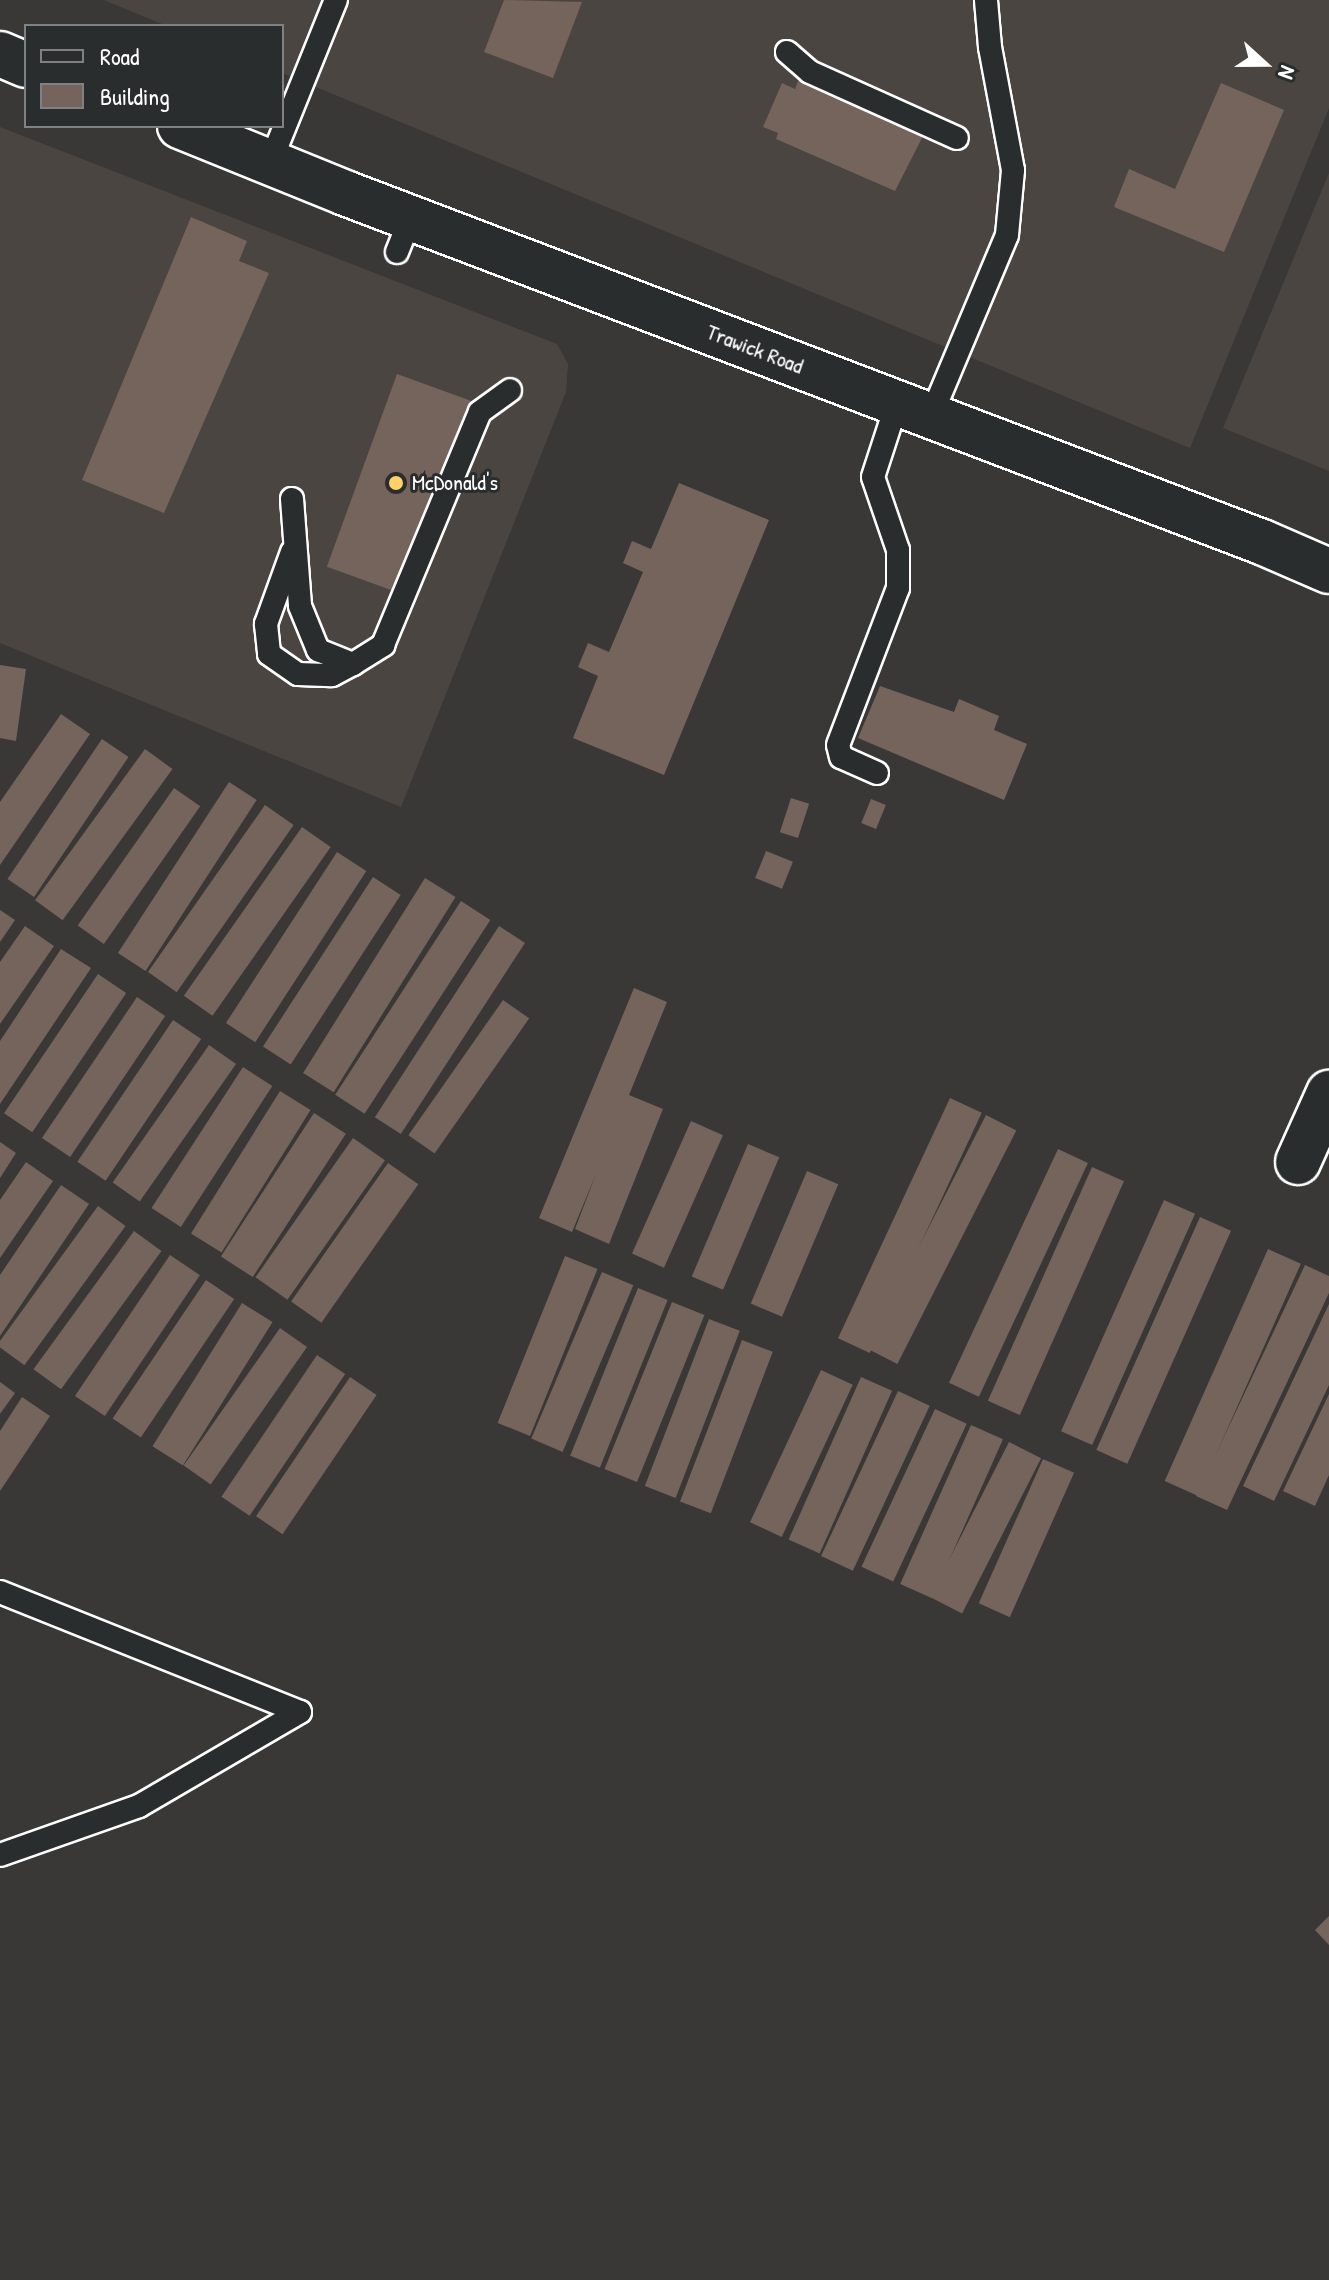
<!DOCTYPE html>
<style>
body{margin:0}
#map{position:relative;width:1329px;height:2280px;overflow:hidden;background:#393837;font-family:"Patrick Hand",sans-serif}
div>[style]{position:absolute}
.built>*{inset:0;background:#4b4542}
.building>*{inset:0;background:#74645b;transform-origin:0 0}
.roads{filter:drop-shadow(2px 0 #fff) drop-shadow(-2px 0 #fff) drop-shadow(0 2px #fff) drop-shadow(0 -2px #fff)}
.service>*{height:22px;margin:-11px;padding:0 11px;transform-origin:11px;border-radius:11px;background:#2a2d2e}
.minor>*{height:44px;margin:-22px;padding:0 22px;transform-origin:22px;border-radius:22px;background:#2a2d2e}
.tertiary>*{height:44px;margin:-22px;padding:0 22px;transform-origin:22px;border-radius:22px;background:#2a2d2e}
.dots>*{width:22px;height:22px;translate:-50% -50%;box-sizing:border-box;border:4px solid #2a2d2e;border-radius:50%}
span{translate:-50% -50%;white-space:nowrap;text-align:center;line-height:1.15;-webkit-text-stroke:6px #2a2d2e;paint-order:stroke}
.street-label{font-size:22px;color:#fff}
.poi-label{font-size:22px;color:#fff}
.left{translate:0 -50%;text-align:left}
.legend{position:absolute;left:24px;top:24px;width:260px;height:104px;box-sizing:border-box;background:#2a2d2e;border:2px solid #7f8182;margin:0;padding:10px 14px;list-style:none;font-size:24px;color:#fff}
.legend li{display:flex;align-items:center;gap:16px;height:40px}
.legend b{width:40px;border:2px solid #7f8182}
.north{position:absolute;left:1225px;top:24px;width:80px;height:80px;-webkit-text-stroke:6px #2a2d2e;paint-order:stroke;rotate:111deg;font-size:22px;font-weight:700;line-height:32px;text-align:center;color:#fff}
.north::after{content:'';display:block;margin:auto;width:28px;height:36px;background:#fff;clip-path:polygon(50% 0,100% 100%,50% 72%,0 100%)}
</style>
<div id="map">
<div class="built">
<div style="clip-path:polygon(104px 0,1329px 0,1329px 108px,1190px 448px,282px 73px,282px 26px,167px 26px)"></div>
<div style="clip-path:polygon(0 127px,557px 344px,568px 364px,566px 392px,401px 807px,0 643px)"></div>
<div style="clip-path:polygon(1329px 173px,1329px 471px,1223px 428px)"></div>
</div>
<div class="building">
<div style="clip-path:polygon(504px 0,582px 2px,553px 78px,484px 52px)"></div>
<div style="clip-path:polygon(799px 79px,911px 127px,910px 130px,923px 136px,895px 191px,776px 139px,778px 133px,763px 127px,782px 83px,795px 89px)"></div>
<div style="clip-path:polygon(1221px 83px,1284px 110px,1224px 252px,1114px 207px,1129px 169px,1175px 189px)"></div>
<div style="clip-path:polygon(191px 217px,247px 241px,239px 261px,269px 273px,164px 513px,82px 480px)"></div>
<div style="left:397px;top:374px;width:80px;height:205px;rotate:20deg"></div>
<div style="clip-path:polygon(679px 483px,769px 520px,664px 775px,573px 738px,598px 676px,578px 667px,588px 643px,609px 652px,643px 572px,623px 563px,632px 541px,651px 549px)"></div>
<div style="clip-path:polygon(0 665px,26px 669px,16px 741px,0 738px)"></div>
<div style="clip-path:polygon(880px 686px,954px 712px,959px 699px,999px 716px,994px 730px,1027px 744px,1004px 800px,858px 738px)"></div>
<div style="clip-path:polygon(61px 714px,90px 734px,0 865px,0 802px)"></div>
<div style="left:102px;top:739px;width:32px;height:169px;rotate:34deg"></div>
<div style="left:145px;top:749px;width:34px;height:187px;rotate:36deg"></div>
<div style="left:229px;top:782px;width:33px;height:204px;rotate:33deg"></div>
<div style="left:174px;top:788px;width:32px;height:168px;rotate:35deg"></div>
<div style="left:791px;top:798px;width:19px;height:36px;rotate:18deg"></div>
<div style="left:871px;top:799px;width:16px;height:26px;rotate:22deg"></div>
<div style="left:265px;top:805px;width:35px;height:204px;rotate:35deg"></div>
<div style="left:302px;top:827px;width:35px;height:206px;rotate:35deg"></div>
<div style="left:766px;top:851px;width:29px;height:29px;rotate:22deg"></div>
<div style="left:337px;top:852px;width:35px;height:204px;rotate:33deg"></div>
<div style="left:373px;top:877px;width:33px;height:202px;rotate:33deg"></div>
<div style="left:425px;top:878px;width:36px;height:230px;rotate:32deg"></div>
<div style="left:461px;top:901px;width:35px;height:231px;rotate:33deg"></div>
<div style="clip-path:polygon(0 910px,15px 920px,0 942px)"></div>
<div style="clip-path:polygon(25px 926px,54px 946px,0 1024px,0 962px)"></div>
<div style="left:499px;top:926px;width:31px;height:228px;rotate:33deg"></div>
<div style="clip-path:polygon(61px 949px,91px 968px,0 1104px,0 1041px)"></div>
<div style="left:98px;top:974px;width:34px;height:168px;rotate:34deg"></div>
<div style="clip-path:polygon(634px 988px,667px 1002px,629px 1095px,663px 1109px,609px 1244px,575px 1229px,596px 1174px,572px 1232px,539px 1218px)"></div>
<div style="left:137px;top:997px;width:34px;height:170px;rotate:34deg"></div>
<div style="left:503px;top:1000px;width:32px;height:165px;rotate:35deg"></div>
<div style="left:173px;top:1020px;width:34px;height:171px;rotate:34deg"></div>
<div style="left:209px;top:1045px;width:33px;height:168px;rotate:35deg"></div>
<div style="left:243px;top:1067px;width:35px;height:168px;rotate:33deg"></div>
<div style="left:280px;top:1091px;width:36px;height:168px;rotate:32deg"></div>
<div style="left:950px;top:1098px;width:35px;height:265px;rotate:25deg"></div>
<div style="left:314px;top:1113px;width:38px;height:171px;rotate:33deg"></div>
<div style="left:986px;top:1115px;width:34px;height:262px;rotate:27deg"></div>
<div style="left:691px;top:1121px;width:35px;height:145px;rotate:24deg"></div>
<div style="left:353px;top:1138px;width:39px;height:170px;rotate:35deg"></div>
<div style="clip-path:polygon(0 1142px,16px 1153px,0 1178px)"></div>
<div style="left:748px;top:1144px;width:34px;height:144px;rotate:23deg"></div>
<div style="left:1058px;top:1149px;width:33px;height:258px;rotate:25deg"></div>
<div style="clip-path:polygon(26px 1162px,53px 1181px,0 1258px,0 1200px)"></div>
<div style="left:388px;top:1163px;width:37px;height:169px;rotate:35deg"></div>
<div style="left:1092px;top:1167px;width:35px;height:256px;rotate:24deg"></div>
<div style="left:807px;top:1171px;width:34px;height:144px;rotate:23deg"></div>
<div style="clip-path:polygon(61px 1185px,89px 1204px,0 1336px,0 1275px)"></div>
<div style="left:1164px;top:1200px;width:34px;height:253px;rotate:24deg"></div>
<div style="left:98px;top:1206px;width:34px;height:172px;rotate:36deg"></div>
<div style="left:1200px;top:1217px;width:34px;height:255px;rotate:24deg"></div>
<div style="left:134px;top:1231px;width:34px;height:171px;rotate:36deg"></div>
<div style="left:1268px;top:1249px;width:36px;height:254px;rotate:24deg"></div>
<div style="left:170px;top:1255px;width:36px;height:170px;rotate:34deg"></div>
<div style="left:565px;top:1256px;width:35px;height:180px;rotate:22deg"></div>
<div style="clip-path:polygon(1305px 1265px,1329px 1276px,1329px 1293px,1227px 1510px,1196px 1496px)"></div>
<div style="left:602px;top:1272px;width:34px;height:181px;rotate:23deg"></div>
<div style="left:206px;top:1280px;width:34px;height:167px;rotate:34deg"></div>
<div style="left:638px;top:1288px;width:32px;height:181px;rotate:22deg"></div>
<div style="left:672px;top:1302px;width:35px;height:180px;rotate:22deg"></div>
<div style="left:242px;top:1303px;width:36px;height:169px;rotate:32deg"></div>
<div style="clip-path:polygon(1329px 1304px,1329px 1385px,1274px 1501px,1243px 1486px)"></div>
<div style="left:709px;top:1319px;width:33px;height:179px;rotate:21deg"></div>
<div style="left:280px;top:1328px;width:33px;height:168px;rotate:35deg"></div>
<div style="left:742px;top:1340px;width:33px;height:173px;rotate:21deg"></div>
<div style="left:317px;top:1355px;width:34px;height:171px;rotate:34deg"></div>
<div style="left:821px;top:1370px;width:35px;height:168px;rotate:25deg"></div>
<div style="left:350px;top:1377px;width:32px;height:168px;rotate:34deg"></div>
<div style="left:861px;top:1377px;width:34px;height:178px;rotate:24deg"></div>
<div style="clip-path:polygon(0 1382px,15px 1393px,0 1414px)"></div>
<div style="left:898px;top:1391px;width:35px;height:182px;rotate:25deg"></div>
<div style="clip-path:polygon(1329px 1394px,1329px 1475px,1315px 1506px,1283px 1491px)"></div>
<div style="clip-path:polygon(22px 1397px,50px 1416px,0 1491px,0 1431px)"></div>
<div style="left:935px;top:1409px;width:35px;height:174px;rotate:25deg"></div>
<div style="left:971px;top:1425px;width:35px;height:174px;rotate:24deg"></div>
<div style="left:1009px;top:1442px;width:36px;height:174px;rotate:27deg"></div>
<div style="left:1043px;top:1459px;width:34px;height:158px;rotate:24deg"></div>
<div style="clip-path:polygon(1329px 1916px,1329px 1945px,1315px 1930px)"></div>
</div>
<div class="roads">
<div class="service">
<div style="left:787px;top:52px;width:30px;rotate:41deg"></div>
<div style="left:810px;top:72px;width:161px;rotate:24.2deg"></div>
<div style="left:270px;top:163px;width:176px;rotate:-68deg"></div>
<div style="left:397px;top:252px;width:37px;rotate:-68deg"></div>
<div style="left:931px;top:416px;width:196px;rotate:-67.2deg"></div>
<div style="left:1007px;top:235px;width:65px;rotate:-84.7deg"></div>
<div style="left:1013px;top:170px;width:125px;rotate:-100.6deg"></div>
<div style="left:990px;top:47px;width:47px;rotate:-94.9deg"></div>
<div style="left:292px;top:499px;width:107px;rotate:85.7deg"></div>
<div style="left:300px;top:606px;width:48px;rotate:67.8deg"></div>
<div style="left:318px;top:650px;width:38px;rotate:22deg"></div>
<div style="left:353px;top:664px;width:36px;rotate:-32deg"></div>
<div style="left:383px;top:645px;width:252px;rotate:-67.4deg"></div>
<div style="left:480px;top:412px;width:37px;rotate:-36deg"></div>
<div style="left:292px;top:552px;width:77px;rotate:109.9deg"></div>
<div style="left:266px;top:624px;width:30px;rotate:84deg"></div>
<div style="left:269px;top:654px;width:35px;rotate:35deg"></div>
<div style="left:298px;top:674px;width:34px;rotate:2deg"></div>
<div style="left:332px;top:675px;width:24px;rotate:-28deg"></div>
<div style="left:877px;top:773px;width:39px;rotate:-156deg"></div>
<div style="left:841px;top:757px;width:12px;rotate:-104deg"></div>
<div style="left:838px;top:745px;width:168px;rotate:-69.1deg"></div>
<div style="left:898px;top:588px;width:38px;rotate:-90deg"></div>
<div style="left:898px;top:550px;width:77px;rotate:-108.9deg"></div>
<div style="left:873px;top:477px;width:78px;rotate:-72deg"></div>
<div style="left:0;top:1592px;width:323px;rotate:21.8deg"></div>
<div style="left:300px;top:1712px;width:186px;rotate:149.7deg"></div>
<div style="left:139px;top:1806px;width:147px;rotate:160.6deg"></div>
</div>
<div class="minor">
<div style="left:1298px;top:1162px;width:76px;rotate:-65.8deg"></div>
</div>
<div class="tertiary">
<div style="left:0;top:54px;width:28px;rotate:23deg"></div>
<div style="left:180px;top:126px;width:178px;rotate:22.1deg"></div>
<div style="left:345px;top:193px;width:981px;rotate:20.84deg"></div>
<div style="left:1262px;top:542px;width:73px;rotate:23.4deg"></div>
</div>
</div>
<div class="dots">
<div style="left:396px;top:483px;background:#ffd166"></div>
</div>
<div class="street-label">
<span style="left:755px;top:349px;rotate:21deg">Trawick Road</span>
</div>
<div class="poi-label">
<span class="left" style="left:412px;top:483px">McDonald's</span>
</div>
<ul class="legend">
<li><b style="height:10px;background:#2a2d2e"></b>Road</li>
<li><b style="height:22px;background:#74645b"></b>Building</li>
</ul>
<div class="north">N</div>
</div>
